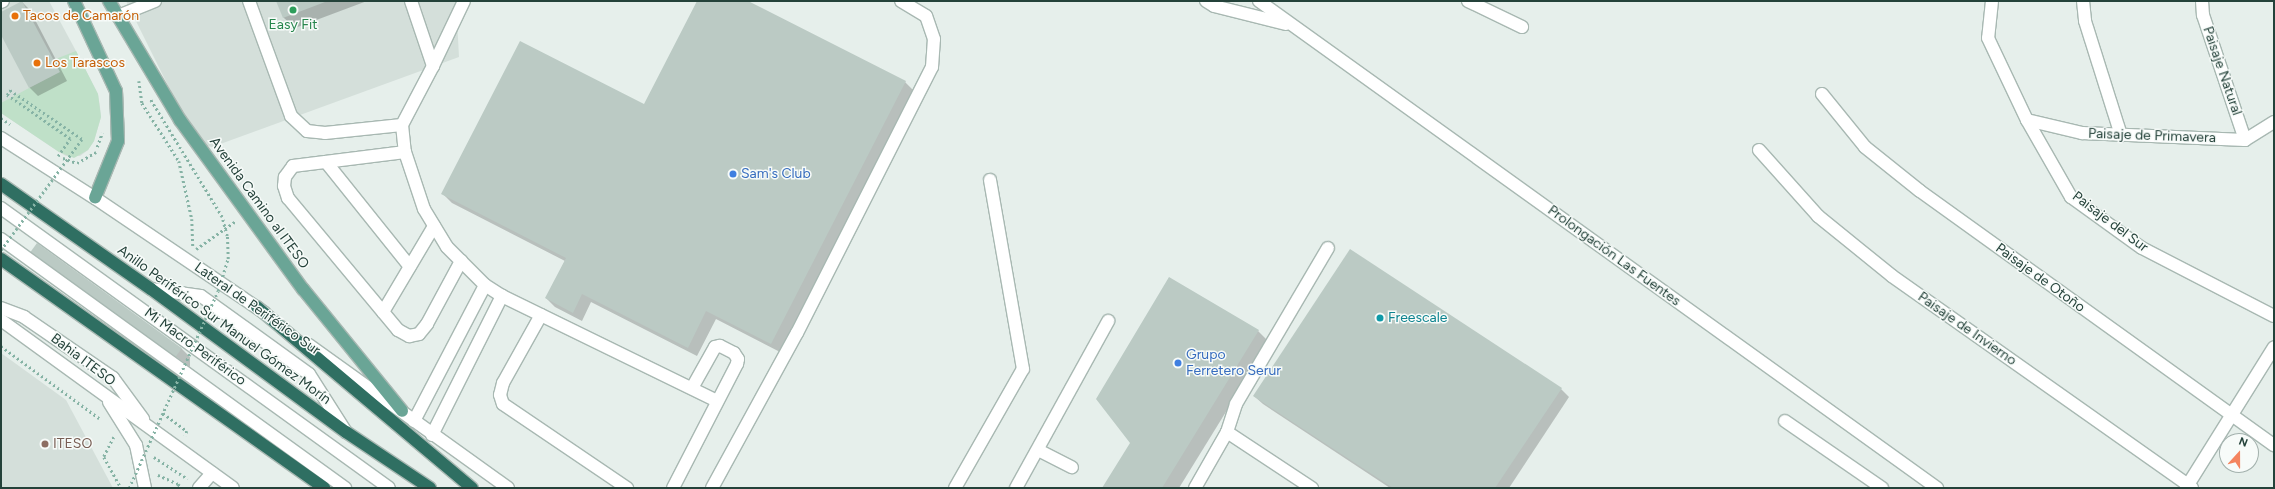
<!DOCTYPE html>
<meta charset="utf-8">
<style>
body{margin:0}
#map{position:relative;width:2275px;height:489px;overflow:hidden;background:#e6efeb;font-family:Figtree,sans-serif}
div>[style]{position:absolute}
.built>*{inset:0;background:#d4dfda}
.green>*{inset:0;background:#bfe0c8}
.shadow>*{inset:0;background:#0003}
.building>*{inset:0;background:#bbcac4;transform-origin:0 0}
.path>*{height:2.5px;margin-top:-1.25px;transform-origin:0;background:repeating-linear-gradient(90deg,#86b3a5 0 2px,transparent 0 5px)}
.roads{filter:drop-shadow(1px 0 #a8b8b2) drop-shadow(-1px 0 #a8b8b2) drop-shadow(0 1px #a8b8b2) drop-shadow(0 -1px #a8b8b2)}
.minor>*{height:12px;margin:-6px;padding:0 6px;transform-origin:6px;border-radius:6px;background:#fff}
.major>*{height:12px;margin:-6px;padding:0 6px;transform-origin:6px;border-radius:6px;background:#6aa596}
.highway>*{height:12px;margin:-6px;padding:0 6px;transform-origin:6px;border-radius:6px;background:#2f6f62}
.path-bridge>*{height:2.5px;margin-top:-1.25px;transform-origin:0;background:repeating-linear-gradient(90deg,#86b3a5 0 2px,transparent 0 5px)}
.dots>*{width:11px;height:11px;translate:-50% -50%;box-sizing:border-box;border:2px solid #f7fbf9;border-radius:50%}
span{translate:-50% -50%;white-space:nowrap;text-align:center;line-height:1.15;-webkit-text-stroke:3px #f7fbf9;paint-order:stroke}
.food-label{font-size:14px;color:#c56008}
.left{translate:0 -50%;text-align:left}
.leisure-label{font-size:14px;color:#27864d}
.street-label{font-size:14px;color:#24423a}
.shop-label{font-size:14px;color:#366cbe}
.culture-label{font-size:14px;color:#0d838f}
.education-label{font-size:14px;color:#785e54}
.frame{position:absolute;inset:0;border:2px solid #24423a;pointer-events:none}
.north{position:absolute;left:2219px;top:433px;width:40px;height:40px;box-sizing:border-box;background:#f7fbf9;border:1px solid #a3b1ad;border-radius:50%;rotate:21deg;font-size:11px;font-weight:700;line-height:16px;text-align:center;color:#24423a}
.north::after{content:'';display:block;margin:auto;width:14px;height:18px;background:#f4845f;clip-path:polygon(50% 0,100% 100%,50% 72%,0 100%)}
</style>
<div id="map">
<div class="built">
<div style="clip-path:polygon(1px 1px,49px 1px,76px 51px,98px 94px,100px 107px,101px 117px,94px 141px,88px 150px,80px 156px,66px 156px,59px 152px,1px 113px)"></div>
<div style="clip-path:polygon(126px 1px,456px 1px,459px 57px,212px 147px,197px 144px)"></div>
<div style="clip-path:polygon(1px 353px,66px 400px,113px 488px,1px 488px)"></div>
</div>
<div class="green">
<div style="clip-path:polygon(76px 51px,98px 94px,101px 117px,94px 141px,88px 150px,74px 158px,59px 152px,1px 113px,1px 103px,59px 72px,53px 60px)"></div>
</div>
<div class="shadow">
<div style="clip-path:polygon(277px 1px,367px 1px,295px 28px,284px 18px)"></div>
<div style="clip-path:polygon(699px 1px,746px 1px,905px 82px,914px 91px,780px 352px,716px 319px,697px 356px,591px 302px,582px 321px,555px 307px,546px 298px,565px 261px,452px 203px,443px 194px,645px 106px)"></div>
<div style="clip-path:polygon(22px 2px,30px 10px,67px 81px,38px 96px,30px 88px,1px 33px,1px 13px)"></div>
<div style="clip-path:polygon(37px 255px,181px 348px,190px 357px,190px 367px,46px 263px)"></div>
<div style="clip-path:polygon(1258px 331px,1269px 342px,1179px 488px,1110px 488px)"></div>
<div style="clip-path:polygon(1561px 389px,1569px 397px,1509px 488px,1390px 488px,1263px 404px,1254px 396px)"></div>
</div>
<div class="building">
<div style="clip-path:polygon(22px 1px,60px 72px,29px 88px,1px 35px,1px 12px)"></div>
<div style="clip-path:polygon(276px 1px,325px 1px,325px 2px,283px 18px)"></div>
<div style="clip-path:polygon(697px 1px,748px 1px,906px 81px,771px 344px,706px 311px,688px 348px,582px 294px,573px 313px,545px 298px,566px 258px,441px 194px,520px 41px,644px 104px)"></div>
<div style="left:37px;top:243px;width:179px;height:12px;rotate:36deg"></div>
<div style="clip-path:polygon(1350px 249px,1562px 388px,1495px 488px,1393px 488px,1253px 396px)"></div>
<div style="clip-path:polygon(1169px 277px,1259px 330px,1162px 488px,1102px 488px,1130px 443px,1096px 399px)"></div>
</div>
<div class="path">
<div style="left:139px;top:81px;width:22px;rotate:82deg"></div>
<div style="left:142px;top:103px;width:69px;rotate:57.5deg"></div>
<div style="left:179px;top:161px;width:59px;rotate:77.4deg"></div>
<div style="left:192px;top:219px;width:27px;rotate:88deg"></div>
<div style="left:1px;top:118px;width:11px;rotate:34deg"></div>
<div style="left:97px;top:147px;width:15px;rotate:-70deg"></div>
<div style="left:58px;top:156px;width:21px;rotate:-55deg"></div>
<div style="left:70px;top:139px;width:77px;rotate:-145.1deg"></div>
<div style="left:7px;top:95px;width:6px;rotate:-59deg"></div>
<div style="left:10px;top:90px;width:87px;rotate:34.2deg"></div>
<div style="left:63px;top:158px;width:15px;rotate:20deg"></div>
<div style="left:77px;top:163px;width:22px;rotate:-30deg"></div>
<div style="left:196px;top:249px;width:49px;rotate:-35deg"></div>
<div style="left:1px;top:346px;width:122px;rotate:36.3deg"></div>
<div style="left:163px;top:413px;width:30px;rotate:37deg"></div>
<div style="left:187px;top:431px;width:5px;rotate:112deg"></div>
<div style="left:114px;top:437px;width:22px;rotate:117deg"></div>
<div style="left:104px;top:457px;width:35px;rotate:61deg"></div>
<div style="left:154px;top:457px;width:40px;rotate:32.9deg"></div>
<div style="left:158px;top:475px;width:22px;rotate:24deg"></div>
<div style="left:178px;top:484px;width:6px;rotate:45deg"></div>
</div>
<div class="roads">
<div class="minor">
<div style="left:249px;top:1px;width:122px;rotate:69.9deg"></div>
<div style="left:291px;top:116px;width:22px;rotate:43deg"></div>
<div style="left:307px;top:131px;width:18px;rotate:6deg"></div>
<div style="left:325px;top:133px;width:77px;rotate:-5.9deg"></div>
<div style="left:411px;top:1px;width:69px;rotate:71.3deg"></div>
<div style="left:433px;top:66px;width:67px;rotate:117.7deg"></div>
<div style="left:402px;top:125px;width:27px;rotate:84deg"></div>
<div style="left:405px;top:152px;width:60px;rotate:71.6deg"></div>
<div style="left:424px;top:209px;width:44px;rotate:58.8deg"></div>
<div style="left:447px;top:247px;width:54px;rotate:45deg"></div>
<div style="left:485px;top:285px;width:20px;rotate:33deg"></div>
<div style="left:502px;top:296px;width:239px;rotate:26deg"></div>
<div style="left:1206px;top:1px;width:9px;rotate:32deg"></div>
<div style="left:1214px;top:6px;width:74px;rotate:14deg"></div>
<div style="left:1259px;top:1px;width:835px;rotate:35.69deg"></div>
<div style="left:1468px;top:1px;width:60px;rotate:25.7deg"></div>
<div style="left:1992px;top:1px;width:37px;rotate:96deg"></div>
<div style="left:1988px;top:38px;width:91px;rotate:64.6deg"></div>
<div style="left:2027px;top:120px;width:89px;rotate:60.3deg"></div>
<div style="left:2071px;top:197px;width:87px;rotate:35.7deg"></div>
<div style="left:2142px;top:248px;width:148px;rotate:27.3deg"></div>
<div style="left:2083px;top:1px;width:20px;rotate:84deg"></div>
<div style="left:2085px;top:21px;width:120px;rotate:72.5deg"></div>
<div style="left:2202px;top:1px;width:14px;rotate:86deg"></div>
<div style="left:2203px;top:15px;width:132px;rotate:71.4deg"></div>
<div style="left:1px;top:2px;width:2px;rotate:-27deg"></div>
<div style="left:118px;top:16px;width:40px;rotate:-22deg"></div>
<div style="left:433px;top:66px;width:72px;rotate:-64.5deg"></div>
<div style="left:1822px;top:94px;width:68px;rotate:50.9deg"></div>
<div style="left:1865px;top:147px;width:70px;rotate:38.7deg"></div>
<div style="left:1920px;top:191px;width:436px;rotate:35.7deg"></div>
<div style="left:2027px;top:120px;width:57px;rotate:13.3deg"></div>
<div style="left:2082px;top:133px;width:163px;rotate:2.5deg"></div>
<div style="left:2245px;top:140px;width:34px;rotate:-32deg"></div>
<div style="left:1px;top:138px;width:112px;rotate:32.6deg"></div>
<div style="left:95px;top:198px;width:205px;rotate:34.1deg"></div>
<div style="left:1759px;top:150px;width:89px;rotate:48.2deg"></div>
<div style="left:1818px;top:216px;width:95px;rotate:39deg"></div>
<div style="left:1892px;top:276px;width:367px;rotate:35.2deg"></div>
<div style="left:405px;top:152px;width:113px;rotate:172.9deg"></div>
<div style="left:293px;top:166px;width:14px;rotate:126deg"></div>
<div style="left:285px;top:177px;width:9px;rotate:96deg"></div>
<div style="left:284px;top:186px;width:13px;rotate:72deg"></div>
<div style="left:288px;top:198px;width:172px;rotate:50.2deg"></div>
<div style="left:398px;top:330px;width:13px;rotate:29deg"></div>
<div style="left:409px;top:336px;width:10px;rotate:-11deg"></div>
<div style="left:419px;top:334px;width:13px;rotate:-51deg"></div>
<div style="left:427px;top:324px;width:72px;rotate:-61.6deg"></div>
<div style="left:326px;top:162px;width:134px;rotate:51.3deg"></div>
<div style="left:1px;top:208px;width:478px;rotate:35.8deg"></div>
<div style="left:1px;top:239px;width:425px;rotate:35.9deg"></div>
<div style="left:151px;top:289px;width:50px;rotate:8deg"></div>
<div style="left:201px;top:296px;width:133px;rotate:35.8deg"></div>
<div style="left:309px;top:374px;width:69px;rotate:57.5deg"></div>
<div style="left:1px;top:308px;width:25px;rotate:21deg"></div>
<div style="left:24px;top:317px;width:108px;rotate:34.4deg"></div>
<div style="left:113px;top:378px;width:51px;rotate:53.8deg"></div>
<div style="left:383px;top:312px;width:100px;rotate:-59.3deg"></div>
<div style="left:541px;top:315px;width:78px;rotate:119.2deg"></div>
<div style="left:503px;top:383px;width:12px;rotate:104deg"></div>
<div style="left:500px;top:395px;width:9px;rotate:72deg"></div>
<div style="left:503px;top:404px;width:150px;rotate:34.1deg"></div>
<div style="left:1px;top:320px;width:286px;rotate:35.9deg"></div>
<div style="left:309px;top:345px;width:245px;rotate:35.7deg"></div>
<div style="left:109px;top:402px;width:51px;rotate:57.9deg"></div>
<div style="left:136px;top:445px;width:44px;rotate:78.2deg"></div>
<div style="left:414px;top:421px;width:153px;rotate:-62.4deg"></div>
<div style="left:1785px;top:421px;width:118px;rotate:34.6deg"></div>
<div style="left:1227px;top:432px;width:102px;rotate:33.4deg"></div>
<div style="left:432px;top:435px;width:156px;rotate:-63.3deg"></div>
<div style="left:1038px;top:450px;width:38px;rotate:27deg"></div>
<div style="left:199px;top:488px;width:20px;rotate:-49deg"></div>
<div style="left:673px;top:488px;width:140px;rotate:-62.7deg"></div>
<div style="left:737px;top:364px;width:5px;rotate:-79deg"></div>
<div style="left:738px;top:359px;width:7px;rotate:-124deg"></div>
<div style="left:734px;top:353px;width:16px;rotate:-153deg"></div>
<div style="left:720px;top:346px;width:5px;rotate:169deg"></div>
<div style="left:715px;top:347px;width:47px;rotate:119.3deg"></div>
<div style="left:712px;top:488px;width:177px;rotate:-61.3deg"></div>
<div style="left:797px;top:333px;width:298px;rotate:-63.1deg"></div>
<div style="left:932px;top:67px;width:28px;rotate:-86deg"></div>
<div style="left:934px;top:39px;width:24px;rotate:-109deg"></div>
<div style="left:926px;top:16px;width:29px;rotate:-149deg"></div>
<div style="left:955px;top:488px;width:137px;rotate:-60.3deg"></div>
<div style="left:1023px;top:369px;width:192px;rotate:-99.9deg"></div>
<div style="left:1016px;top:488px;width:191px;rotate:-61.1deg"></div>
<div style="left:1195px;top:488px;width:64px;rotate:-60.3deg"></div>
<div style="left:1227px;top:432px;width:29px;rotate:-72deg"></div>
<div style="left:1236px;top:404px;width:181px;rotate:-59.5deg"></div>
<div style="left:2186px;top:488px;width:166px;rotate:-58deg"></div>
</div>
<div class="major">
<div style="left:74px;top:1px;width:99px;rotate:65deg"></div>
<div style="left:116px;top:91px;width:50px;rotate:87.7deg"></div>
<div style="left:118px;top:141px;width:61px;rotate:112deg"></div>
<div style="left:109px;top:1px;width:139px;rotate:59.2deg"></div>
<div style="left:180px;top:120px;width:209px;rotate:54deg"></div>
<div style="left:303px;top:289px;width:157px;rotate:50.9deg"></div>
</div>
<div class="highway">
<div style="left:1px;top:184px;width:183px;rotate:35deg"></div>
<div style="left:151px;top:289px;width:242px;rotate:36.3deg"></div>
<div style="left:346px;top:432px;width:101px;rotate:33.7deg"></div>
<div style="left:1px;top:259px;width:396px;rotate:35.3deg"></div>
<div style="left:257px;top:307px;width:281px;rotate:40.1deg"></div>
</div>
</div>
<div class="path-bridge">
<div style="left:1px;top:250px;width:137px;rotate:-53.9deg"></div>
<div style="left:129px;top:488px;width:216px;rotate:-65.7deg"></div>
<div style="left:218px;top:291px;width:34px;rotate:-73deg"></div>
<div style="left:228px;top:259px;width:23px;rotate:-92deg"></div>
<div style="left:227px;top:236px;width:20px;rotate:-105deg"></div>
<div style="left:222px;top:217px;width:138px;rotate:-121.4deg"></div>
</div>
<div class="dots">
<div style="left:293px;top:10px;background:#2e9e5b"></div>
<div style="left:15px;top:16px;background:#e8710a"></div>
<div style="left:37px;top:63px;background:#e8710a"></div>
<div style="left:733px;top:174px;background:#3f7fe0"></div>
<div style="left:1380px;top:318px;background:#0f9aa8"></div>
<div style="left:1178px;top:363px;background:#3f7fe0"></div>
<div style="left:45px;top:444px;background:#8d6e63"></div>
</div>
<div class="food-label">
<span class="left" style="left:23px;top:16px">Tacos de Camarón</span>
<span class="left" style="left:45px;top:63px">Los Tarascos</span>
</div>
<div class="leisure-label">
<span style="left:293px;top:25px">Easy Fit</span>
</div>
<div class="street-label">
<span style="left:2222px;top:71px;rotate:71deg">Paisaje Natural</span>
<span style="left:2152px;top:136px;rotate:2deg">Paisaje de Primavera</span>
<span style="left:259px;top:203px;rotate:54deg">Avenida Camino al ITESO</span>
<span style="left:2110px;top:222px;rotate:37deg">Paisaje del Sur</span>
<span style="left:1614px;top:256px;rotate:36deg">Prolongación Las Fuentes</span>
<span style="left:2040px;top:278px;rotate:36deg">Paisaje de Otoño</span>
<span style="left:257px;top:309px;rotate:35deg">Lateral de Periférico Sur</span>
<span style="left:224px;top:325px;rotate:36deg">Anillo Periférico Sur Manuel Gómez Morín</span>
<span style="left:1967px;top:329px;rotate:35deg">Paisaje de Invierno</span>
<span style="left:195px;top:347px;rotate:36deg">Mi Macro Periférico</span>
<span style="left:83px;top:360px;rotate:37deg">Bahia ITESO</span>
</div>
<div class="shop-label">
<span class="left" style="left:741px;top:174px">Sam's Club</span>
<span class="left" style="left:1186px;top:363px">Grupo<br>Ferretero Serur</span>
</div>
<div class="culture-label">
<span class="left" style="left:1388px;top:318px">Freescale</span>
</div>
<div class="education-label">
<span class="left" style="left:53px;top:444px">ITESO</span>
</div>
<div class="frame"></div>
<div class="north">N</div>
</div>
